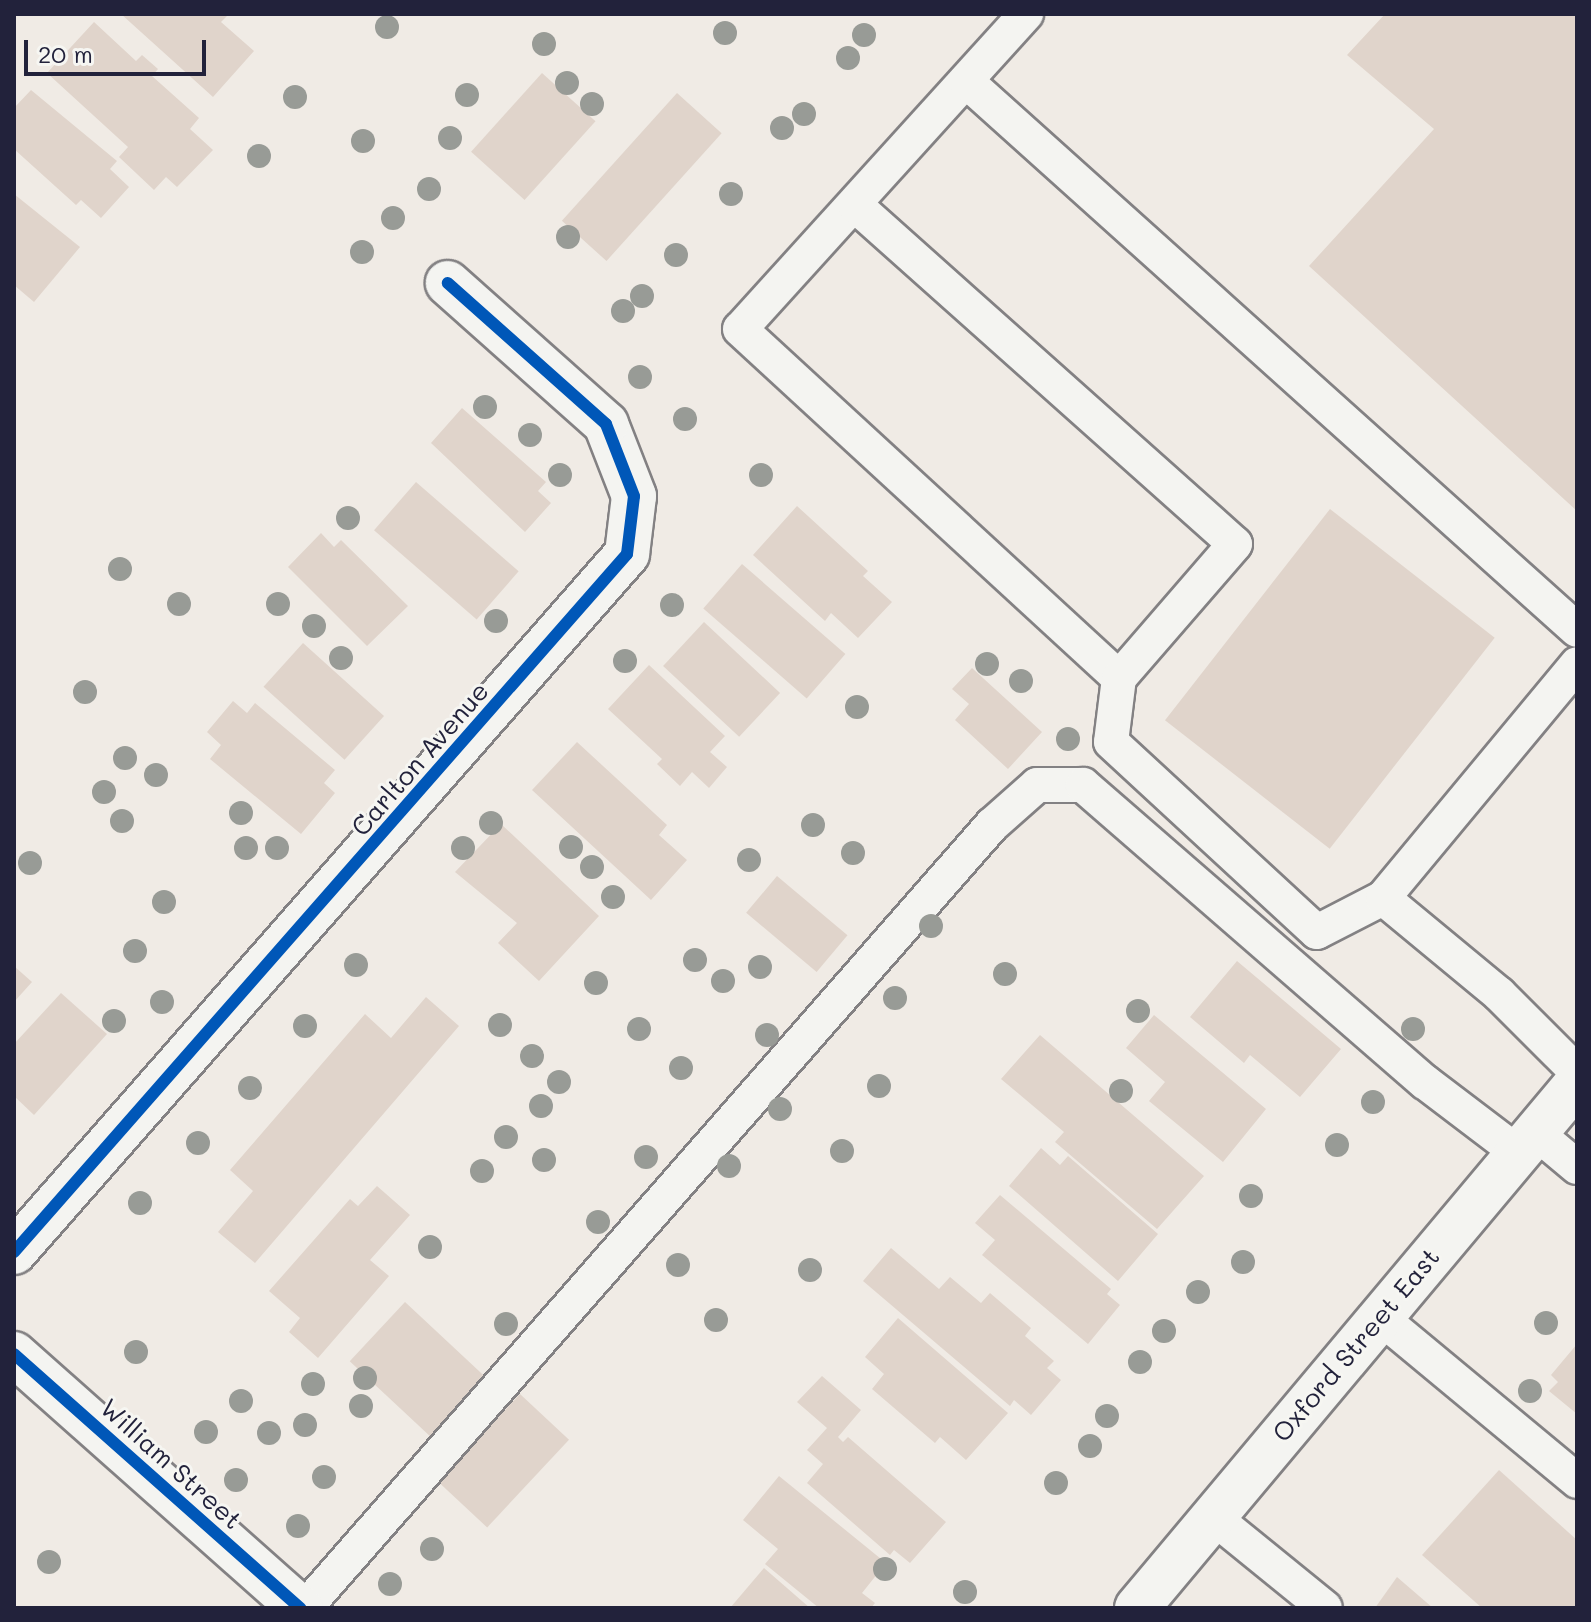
<!DOCTYPE html>
<style>
body{margin:0}
#map{position:relative;width:1591px;height:1622px;overflow:hidden;background:#f0ebe5;font-family:Mali,sans-serif}
div>[style]{position:absolute}
.building>*{inset:0;background:#e0d4cb;transform-origin:0 0}
.roads{filter:drop-shadow(2px 0 #838183) drop-shadow(-2px 0 #838183) drop-shadow(0 2px #838183) drop-shadow(0 -2px #838183)}
.lane>*{height:34px;margin:-17px;padding:0 17px;transform-origin:17px;border-radius:17px;background:#f4f4f1}
.street>*{height:44px;margin:-22px;padding:0 22px;transform-origin:22px;border-radius:22px;background:#f4f4f1}
.secondary>*{height:44px;margin:-22px;padding:0 22px;transform-origin:22px;border-radius:22px;background:#f4f4f1}
.cycleway>*{height:12px;margin:-6px;padding:0 6px;transform-origin:6px;border-radius:6px;background:#0057b8}
.trees>*{width:24px;height:24px;margin:-12px;border-radius:50%;background:#989b96}
span{translate:-50% -50%;white-space:nowrap;text-align:center;line-height:1.15;-webkit-text-stroke:6px #f6f6f2;paint-order:stroke}
.street-label{font-size:26px;color:#22223b}
.frame{position:absolute;inset:0;border:16px solid #22223b;pointer-events:none}
.scale{position:absolute;left:24px;top:40px;width:182px;height:36px;box-sizing:border-box;border:4px solid #22223b;border-top:0;padding-left:10px;font-size:24px;line-height:28px;white-space:nowrap;color:#22223b;-webkit-text-stroke:6px #f6f6f2;paint-order:stroke}
</style>
<div id="map">
<div class="building">
<div style="clip-path:polygon(121px 14px,229px 14px,221px 22px,254px 51px,213px 97px)"></div>
<div style="clip-path:polygon(1385px 14px,1577px 14px,1577px 511px,1309px 266px,1434px 129px,1347px 55px)"></div>
<div style="clip-path:polygon(94px 22px,136px 61px,142px 55px,158px 69px,152px 76px,199px 118px,190px 129px,213px 150px,177px 187px,166px 177px,154px 190px,119px 157px,128px 147px,47px 73px)"></div>
<div style="left:542px;top:73px;width:72px;height:106px;rotate:42deg"></div>
<div style="clip-path:polygon(31px 90px,117px 161px,110px 169px,129px 187px,101px 218px,81px 200px,76px 205px,14px 149px,14px 108px)"></div>
<div style="left:677px;top:93px;width:60px;height:172px;rotate:42deg"></div>
<div style="clip-path:polygon(14px 194px,80px 247px,34px 302px,14px 285px)"></div>
<div style="clip-path:polygon(462px 408px,546px 482px,538px 491px,551px 503px,525px 532px,431px 443px)"></div>
<div style="left:416px;top:482px;width:136px;height:64px;rotate:41deg"></div>
<div style="clip-path:polygon(797px 506px,868px 571px,863px 576px,892px 602px,858px 638px,831px 613px,825px 621px,753px 555px)"></div>
<div style="left:1330px;top:509px;width:209px;height:268px;rotate:38deg"></div>
<div style="clip-path:polygon(321px 533px,334px 547px,341px 540px,408px 606px,367px 646px,288px 567px)"></div>
<div style="left:742px;top:564px;width:137px;height:59px;rotate:41deg"></div>
<div style="left:704px;top:622px;width:104px;height:60px;rotate:43deg"></div>
<div style="left:303px;top:643px;width:109px;height:59px;rotate:42deg"></div>
<div style="clip-path:polygon(649px 665px,725px 736px,710px 752px,727px 767px,709px 788px,692px 772px,680px 786px,657px 764px,662px 759px,608px 709px)"></div>
<div style="clip-path:polygon(972px 668px,1042px 732px,1008px 769px,955px 720px,969px 704px,952px 689px)"></div>
<div style="clip-path:polygon(233px 701px,247px 713px,255px 703px,335px 770px,324px 783px,335px 793px,301px 834px,210px 759px,221px 745px,207px 732px)"></div>
<div style="clip-path:polygon(577px 742px,667px 825px,659px 835px,687px 860px,651px 900px,532px 790px)"></div>
<div style="clip-path:polygon(501px 824px,599px 916px,539px 981px,498px 943px,517px 923px,455px 872px)"></div>
<div style="left:777px;top:876px;width:92px;height:48px;rotate:40deg"></div>
<div style="clip-path:polygon(1237px 961px,1341px 1049px,1300px 1097px,1250px 1055px,1244px 1063px,1190px 1017px)"></div>
<div style="clip-path:polygon(14px 966px,32px 982px,14px 1002px)"></div>
<div style="clip-path:polygon(61px 993px,107px 1034px,34px 1115px,14px 1096px,14px 1044px)"></div>
<div style="clip-path:polygon(426px 997px,459px 1026px,255px 1263px,218px 1232px,253px 1191px,230px 1170px,365px 1014px,391px 1038px)"></div>
<div style="clip-path:polygon(1154px 1015px,1266px 1109px,1223px 1162px,1149px 1101px,1165px 1082px,1126px 1048px)"></div>
<div style="clip-path:polygon(1040px 1035px,1204px 1176px,1157px 1229px,1055px 1142px,1064px 1132px,1001px 1079px)"></div>
<div style="clip-path:polygon(1041px 1148px,1060px 1165px,1068px 1156px,1158px 1234px,1118px 1281px,1009px 1186px)"></div>
<div style="clip-path:polygon(377px 1186px,410px 1215px,370px 1260px,389px 1276px,318px 1358px,289px 1332px,300px 1318px,269px 1291px,350px 1199px,358px 1206px)"></div>
<div style="clip-path:polygon(1000px 1195px,1111px 1289px,1107px 1294px,1120px 1305px,1088px 1344px,982px 1255px,995px 1240px,975px 1223px)"></div>
<div style="clip-path:polygon(891px 1248px,939px 1289px,950px 1277px,981px 1303px,990px 1293px,1031px 1328px,1025px 1336px,1054px 1361px,1047px 1368px,1061px 1380px,1031px 1415px,1014px 1400px,1010px 1406px,863px 1281px)"></div>
<div style="left:405px;top:1302px;width:115px;height:81px;rotate:43deg"></div>
<div style="clip-path:polygon(898px 1318px,1008px 1413px,966px 1460px,940px 1437px,935px 1443px,872px 1389px,884px 1374px,865px 1357px)"></div>
<div style="clip-path:polygon(1577px 1344px,1577px 1414px,1549px 1391px,1558px 1382px,1551px 1375px)"></div>
<div style="clip-path:polygon(822px 1376px,861px 1410px,838px 1437px,843px 1442px,848px 1437px,946px 1522px,910px 1563px,894px 1550px,890px 1555px,807px 1483px,823px 1464px,807px 1450px,827px 1428px,797px 1402px)"></div>
<div style="left:520px;top:1394px;width:67px;height:120px;rotate:43deg"></div>
<div style="clip-path:polygon(1499px 1470px,1577px 1540px,1577px 1608px,1482px 1608px,1422px 1555px)"></div>
<div style="clip-path:polygon(779px 1476px,886px 1563px,862px 1593px,875px 1603px,871px 1608px,819px 1608px,765px 1564px,778px 1549px,743px 1520px)"></div>
<div style="clip-path:polygon(764px 1568px,810px 1608px,730px 1608px)"></div>
<div style="clip-path:polygon(1397px 1577px,1433px 1608px,1375px 1608px)"></div>
</div>
<div class="roads">
<div class="lane">
<div style="left:1026px;top:14px;width:425px;rotate:132.2deg"></div>
<div style="left:740px;top:329px;width:515px;rotate:42.64deg"></div>
<div style="left:1119px;top:678px;width:64px;rotate:97.1deg"></div>
<div style="left:1111px;top:742px;width:280px;rotate:42.7deg"></div>
<div style="left:1317px;top:932px;width:74px;rotate:-27.3deg"></div>
<div style="left:1383px;top:898px;width:151px;rotate:39.6deg"></div>
<div style="left:1499px;top:994px;width:110px;rotate:45deg"></div>
<div style="left:966px;top:81px;width:821px;rotate:41.94deg"></div>
<div style="left:855px;top:205px;width:509px;rotate:41.74deg"></div>
<div style="left:1235px;top:544px;width:177px;rotate:130.9deg"></div>
<div style="left:1383px;top:898px;width:304px;rotate:-50.3deg"></div>
<div style="left:1534px;top:1131px;width:56px;rotate:39.9deg"></div>
<div style="left:1381px;top:1318px;width:255px;rotate:39.7deg"></div>
<div style="left:1213px;top:1517px;width:144px;rotate:39.1deg"></div>
<div style="left:305px;top:1608px;width:1042px;rotate:-48.74deg"></div>
<div style="left:992px;top:825px;width:60px;rotate:-41.6deg"></div>
<div style="left:1037px;top:785px;width:46px"></div>
<div style="left:1083px;top:785px;width:453px;rotate:41deg"></div>
<div style="left:1425px;top:1082px;width:114px;rotate:37.2deg"></div>
</div>
<div class="street">
<div style="left:14px;top:1252px;width:929px;rotate:-48.71deg"></div>
<div style="left:627px;top:554px;width:58px;rotate:-83.1deg"></div>
<div style="left:634px;top:496px;width:77px;rotate:-111.3deg"></div>
<div style="left:606px;top:424px;width:212px;rotate:-138.3deg"></div>
<div style="left:14px;top:1354px;width:383px;rotate:41.6deg"></div>
</div>
<div class="secondary">
<div style="left:1137px;top:1608px;width:685px;rotate:-50.03deg"></div>
</div>
</div>
<div class="cycleway">
<div style="left:14px;top:1252px;width:929px;rotate:-48.71deg"></div>
<div style="left:627px;top:554px;width:58px;rotate:-83.1deg"></div>
<div style="left:634px;top:496px;width:77px;rotate:-111.3deg"></div>
<div style="left:606px;top:424px;width:212px;rotate:-138.3deg"></div>
<div style="left:14px;top:1354px;width:383px;rotate:41.6deg"></div>
</div>
<div class="trees">
<div style="left:387px;top:27px"></div>
<div style="left:725px;top:33px"></div>
<div style="left:864px;top:35px"></div>
<div style="left:544px;top:44px"></div>
<div style="left:848px;top:58px"></div>
<div style="left:567px;top:83px"></div>
<div style="left:467px;top:95px"></div>
<div style="left:295px;top:97px"></div>
<div style="left:592px;top:104px"></div>
<div style="left:804px;top:114px"></div>
<div style="left:782px;top:128px"></div>
<div style="left:450px;top:138px"></div>
<div style="left:363px;top:141px"></div>
<div style="left:259px;top:156px"></div>
<div style="left:429px;top:189px"></div>
<div style="left:731px;top:194px"></div>
<div style="left:393px;top:218px"></div>
<div style="left:568px;top:237px"></div>
<div style="left:362px;top:252px"></div>
<div style="left:676px;top:255px"></div>
<div style="left:642px;top:296px"></div>
<div style="left:623px;top:311px"></div>
<div style="left:640px;top:377px"></div>
<div style="left:485px;top:407px"></div>
<div style="left:685px;top:419px"></div>
<div style="left:530px;top:435px"></div>
<div style="left:560px;top:475px"></div>
<div style="left:761px;top:475px"></div>
<div style="left:348px;top:518px"></div>
<div style="left:120px;top:569px"></div>
<div style="left:179px;top:604px"></div>
<div style="left:278px;top:604px"></div>
<div style="left:672px;top:605px"></div>
<div style="left:496px;top:621px"></div>
<div style="left:314px;top:626px"></div>
<div style="left:341px;top:658px"></div>
<div style="left:625px;top:661px"></div>
<div style="left:987px;top:664px"></div>
<div style="left:1021px;top:681px"></div>
<div style="left:85px;top:692px"></div>
<div style="left:857px;top:707px"></div>
<div style="left:1068px;top:739px"></div>
<div style="left:125px;top:758px"></div>
<div style="left:156px;top:775px"></div>
<div style="left:104px;top:792px"></div>
<div style="left:241px;top:813px"></div>
<div style="left:122px;top:821px"></div>
<div style="left:491px;top:823px"></div>
<div style="left:813px;top:825px"></div>
<div style="left:571px;top:847px"></div>
<div style="left:246px;top:848px"></div>
<div style="left:277px;top:848px"></div>
<div style="left:463px;top:848px"></div>
<div style="left:853px;top:853px"></div>
<div style="left:749px;top:860px"></div>
<div style="left:30px;top:863px"></div>
<div style="left:592px;top:867px"></div>
<div style="left:613px;top:897px"></div>
<div style="left:164px;top:902px"></div>
<div style="left:931px;top:926px"></div>
<div style="left:135px;top:951px"></div>
<div style="left:695px;top:960px"></div>
<div style="left:356px;top:965px"></div>
<div style="left:760px;top:967px"></div>
<div style="left:1005px;top:974px"></div>
<div style="left:723px;top:981px"></div>
<div style="left:596px;top:983px"></div>
<div style="left:895px;top:998px"></div>
<div style="left:162px;top:1002px"></div>
<div style="left:1138px;top:1011px"></div>
<div style="left:114px;top:1021px"></div>
<div style="left:500px;top:1025px"></div>
<div style="left:305px;top:1026px"></div>
<div style="left:639px;top:1029px"></div>
<div style="left:1413px;top:1029px"></div>
<div style="left:767px;top:1035px"></div>
<div style="left:532px;top:1056px"></div>
<div style="left:681px;top:1068px"></div>
<div style="left:559px;top:1082px"></div>
<div style="left:879px;top:1086px"></div>
<div style="left:250px;top:1088px"></div>
<div style="left:1121px;top:1091px"></div>
<div style="left:1373px;top:1102px"></div>
<div style="left:541px;top:1106px"></div>
<div style="left:780px;top:1109px"></div>
<div style="left:506px;top:1137px"></div>
<div style="left:198px;top:1143px"></div>
<div style="left:1337px;top:1145px"></div>
<div style="left:842px;top:1151px"></div>
<div style="left:646px;top:1157px"></div>
<div style="left:544px;top:1160px"></div>
<div style="left:729px;top:1166px"></div>
<div style="left:482px;top:1171px"></div>
<div style="left:1251px;top:1196px"></div>
<div style="left:140px;top:1203px"></div>
<div style="left:598px;top:1222px"></div>
<div style="left:430px;top:1247px"></div>
<div style="left:1243px;top:1262px"></div>
<div style="left:678px;top:1265px"></div>
<div style="left:810px;top:1270px"></div>
<div style="left:1198px;top:1292px"></div>
<div style="left:716px;top:1320px"></div>
<div style="left:1546px;top:1323px"></div>
<div style="left:506px;top:1324px"></div>
<div style="left:1164px;top:1331px"></div>
<div style="left:136px;top:1352px"></div>
<div style="left:1140px;top:1362px"></div>
<div style="left:365px;top:1378px"></div>
<div style="left:313px;top:1384px"></div>
<div style="left:1530px;top:1391px"></div>
<div style="left:241px;top:1401px"></div>
<div style="left:361px;top:1406px"></div>
<div style="left:1107px;top:1416px"></div>
<div style="left:305px;top:1425px"></div>
<div style="left:206px;top:1432px"></div>
<div style="left:269px;top:1433px"></div>
<div style="left:1090px;top:1446px"></div>
<div style="left:324px;top:1477px"></div>
<div style="left:236px;top:1480px"></div>
<div style="left:1056px;top:1483px"></div>
<div style="left:298px;top:1526px"></div>
<div style="left:432px;top:1549px"></div>
<div style="left:49px;top:1562px"></div>
<div style="left:885px;top:1569px"></div>
<div style="left:390px;top:1584px"></div>
<div style="left:965px;top:1592px"></div>
</div>
<div class="street-label">
<span style="left:420px;top:759px;rotate:-49deg">Carlton Avenue</span>
<span style="left:1356px;top:1345px;rotate:-50deg">Oxford Street East</span>
<span style="left:171px;top:1464px;rotate:42deg">William Street</span>
</div>
<div class="frame"></div>
<div class="scale">20 m</div>
</div>
